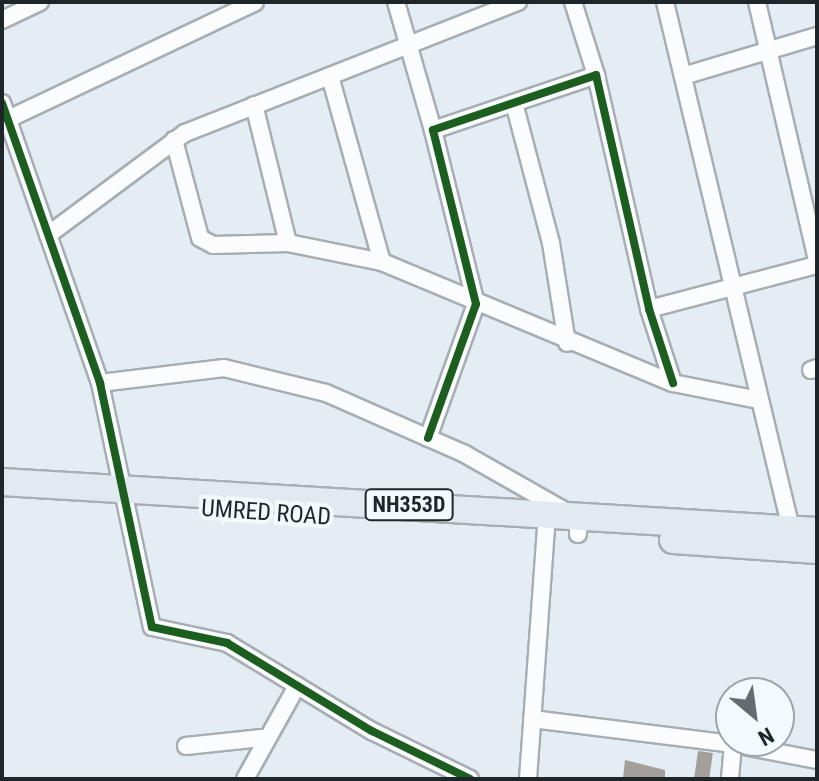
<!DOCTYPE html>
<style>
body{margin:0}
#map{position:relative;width:819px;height:781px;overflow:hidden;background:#e3edf3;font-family:"Roboto Condensed",sans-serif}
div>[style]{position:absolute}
.building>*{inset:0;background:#a39f9a;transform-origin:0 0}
.roads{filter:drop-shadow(2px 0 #a7aeb3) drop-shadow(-2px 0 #a7aeb3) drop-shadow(0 2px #a7aeb3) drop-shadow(0 -2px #a7aeb3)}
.minor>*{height:16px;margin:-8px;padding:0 8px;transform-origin:8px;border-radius:8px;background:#fbfcfd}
.trunk>*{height:26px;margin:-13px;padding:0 13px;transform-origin:13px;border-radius:13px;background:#e0eaf0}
.cycleway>*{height:8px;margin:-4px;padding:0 4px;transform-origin:4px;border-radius:4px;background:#1b5e20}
span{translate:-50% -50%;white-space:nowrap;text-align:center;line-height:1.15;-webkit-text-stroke:8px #f3fafe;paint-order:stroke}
.shield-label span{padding:2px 6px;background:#f3fafe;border:2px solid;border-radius:6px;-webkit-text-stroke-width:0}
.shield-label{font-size:22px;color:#1f2629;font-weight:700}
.street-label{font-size:24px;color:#1f2629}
.frame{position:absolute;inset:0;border:4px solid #1f2629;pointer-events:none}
.north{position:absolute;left:715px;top:677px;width:80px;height:80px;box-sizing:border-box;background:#f3fafe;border:2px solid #9ea5a9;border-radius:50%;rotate:151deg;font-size:22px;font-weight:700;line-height:32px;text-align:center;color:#1f2629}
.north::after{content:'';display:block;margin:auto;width:28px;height:36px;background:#646c70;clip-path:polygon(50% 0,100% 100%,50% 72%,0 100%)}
</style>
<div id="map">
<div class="building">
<div style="left:698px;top:751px;width:15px;height:28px;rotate:8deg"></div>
<div style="clip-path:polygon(625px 760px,665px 770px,665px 779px,623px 779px)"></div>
</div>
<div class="roads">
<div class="minor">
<div style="left:396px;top:2px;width:133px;rotate:73.9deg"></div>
<div style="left:573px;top:2px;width:77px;rotate:72.5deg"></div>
<div style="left:665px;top:2px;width:542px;rotate:76.55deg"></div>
<div style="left:757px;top:2px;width:265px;rotate:76.9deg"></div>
<div style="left:2px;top:20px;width:42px;rotate:-25.3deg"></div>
<div style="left:330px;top:76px;width:193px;rotate:74.4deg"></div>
<div style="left:683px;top:76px;width:140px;rotate:-16.6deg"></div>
<div style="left:2px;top:103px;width:297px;rotate:70.7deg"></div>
<div style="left:100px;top:383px;width:249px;rotate:78deg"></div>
<div style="left:152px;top:627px;width:77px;rotate:12deg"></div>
<div style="left:227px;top:643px;width:170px;rotate:31.3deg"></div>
<div style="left:372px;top:731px;width:109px;rotate:26.1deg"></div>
<div style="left:514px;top:103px;width:145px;rotate:75.2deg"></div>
<div style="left:551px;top:243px;width:101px;rotate:80.9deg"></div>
<div style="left:8px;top:119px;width:273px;rotate:-25.3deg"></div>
<div style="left:174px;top:140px;width:101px;rotate:75.1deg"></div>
<div style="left:200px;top:238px;width:15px;rotate:28deg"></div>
<div style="left:213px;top:245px;width:75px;rotate:-1.5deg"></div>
<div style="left:288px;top:243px;width:142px;rotate:-103.8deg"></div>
<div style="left:48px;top:235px;width:171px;rotate:-36.7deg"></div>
<div style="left:185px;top:133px;width:358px;rotate:-21.5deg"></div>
<div style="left:288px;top:243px;width:96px;rotate:11.4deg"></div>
<div style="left:382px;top:262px;width:315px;rotate:22.6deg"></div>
<div style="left:673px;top:383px;width:88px;rotate:11.2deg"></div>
<div style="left:649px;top:309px;width:174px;rotate:-14.7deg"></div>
<div style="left:811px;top:370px;width:6px;rotate:-18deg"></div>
<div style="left:100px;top:383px;width:125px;rotate:-6.9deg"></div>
<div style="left:224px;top:368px;width:105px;rotate:13.8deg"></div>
<div style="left:326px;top:393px;width:150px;rotate:23.7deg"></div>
<div style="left:463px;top:453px;width:133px;rotate:29.6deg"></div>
<div style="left:579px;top:519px;width:15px;rotate:94deg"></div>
<div style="left:428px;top:438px;width:142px;rotate:-70.3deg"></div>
<div style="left:476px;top:304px;width:179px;rotate:-103.9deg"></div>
<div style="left:433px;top:130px;width:172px;rotate:-18.6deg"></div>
<div style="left:596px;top:75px;width:240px;rotate:77.2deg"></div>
<div style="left:649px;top:309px;width:78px;rotate:72deg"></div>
<div style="left:532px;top:719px;width:203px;rotate:7.1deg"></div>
<div style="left:733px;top:744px;width:35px;rotate:95deg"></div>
<div style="left:733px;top:744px;width:86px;rotate:10.8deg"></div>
<div style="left:186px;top:746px;width:76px;rotate:-6deg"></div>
<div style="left:245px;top:779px;width:107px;rotate:-60.8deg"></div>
<div style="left:528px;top:779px;width:263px;rotate:-85.9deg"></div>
</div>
<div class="trunk">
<div style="left:2px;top:482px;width:816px;rotate:3.44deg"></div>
<div style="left:673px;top:540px;width:144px;rotate:4deg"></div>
</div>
</div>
<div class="cycleway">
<div style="left:2px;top:103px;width:297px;rotate:70.7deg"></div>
<div style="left:100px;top:383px;width:249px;rotate:78deg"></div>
<div style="left:152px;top:627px;width:77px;rotate:12deg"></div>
<div style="left:227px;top:643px;width:170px;rotate:31.3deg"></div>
<div style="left:372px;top:731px;width:109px;rotate:26.1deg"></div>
<div style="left:428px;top:438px;width:142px;rotate:-70.3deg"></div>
<div style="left:476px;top:304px;width:179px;rotate:-103.9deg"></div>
<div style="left:433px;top:130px;width:172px;rotate:-18.6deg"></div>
<div style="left:596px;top:75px;width:240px;rotate:77.2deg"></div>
<div style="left:649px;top:309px;width:78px;rotate:72deg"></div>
</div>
<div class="shield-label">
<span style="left:409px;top:505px">NH353D</span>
</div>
<div class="street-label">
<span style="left:266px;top:513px;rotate:4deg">UMRED ROAD</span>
</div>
<div class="frame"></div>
<div class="north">N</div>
</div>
